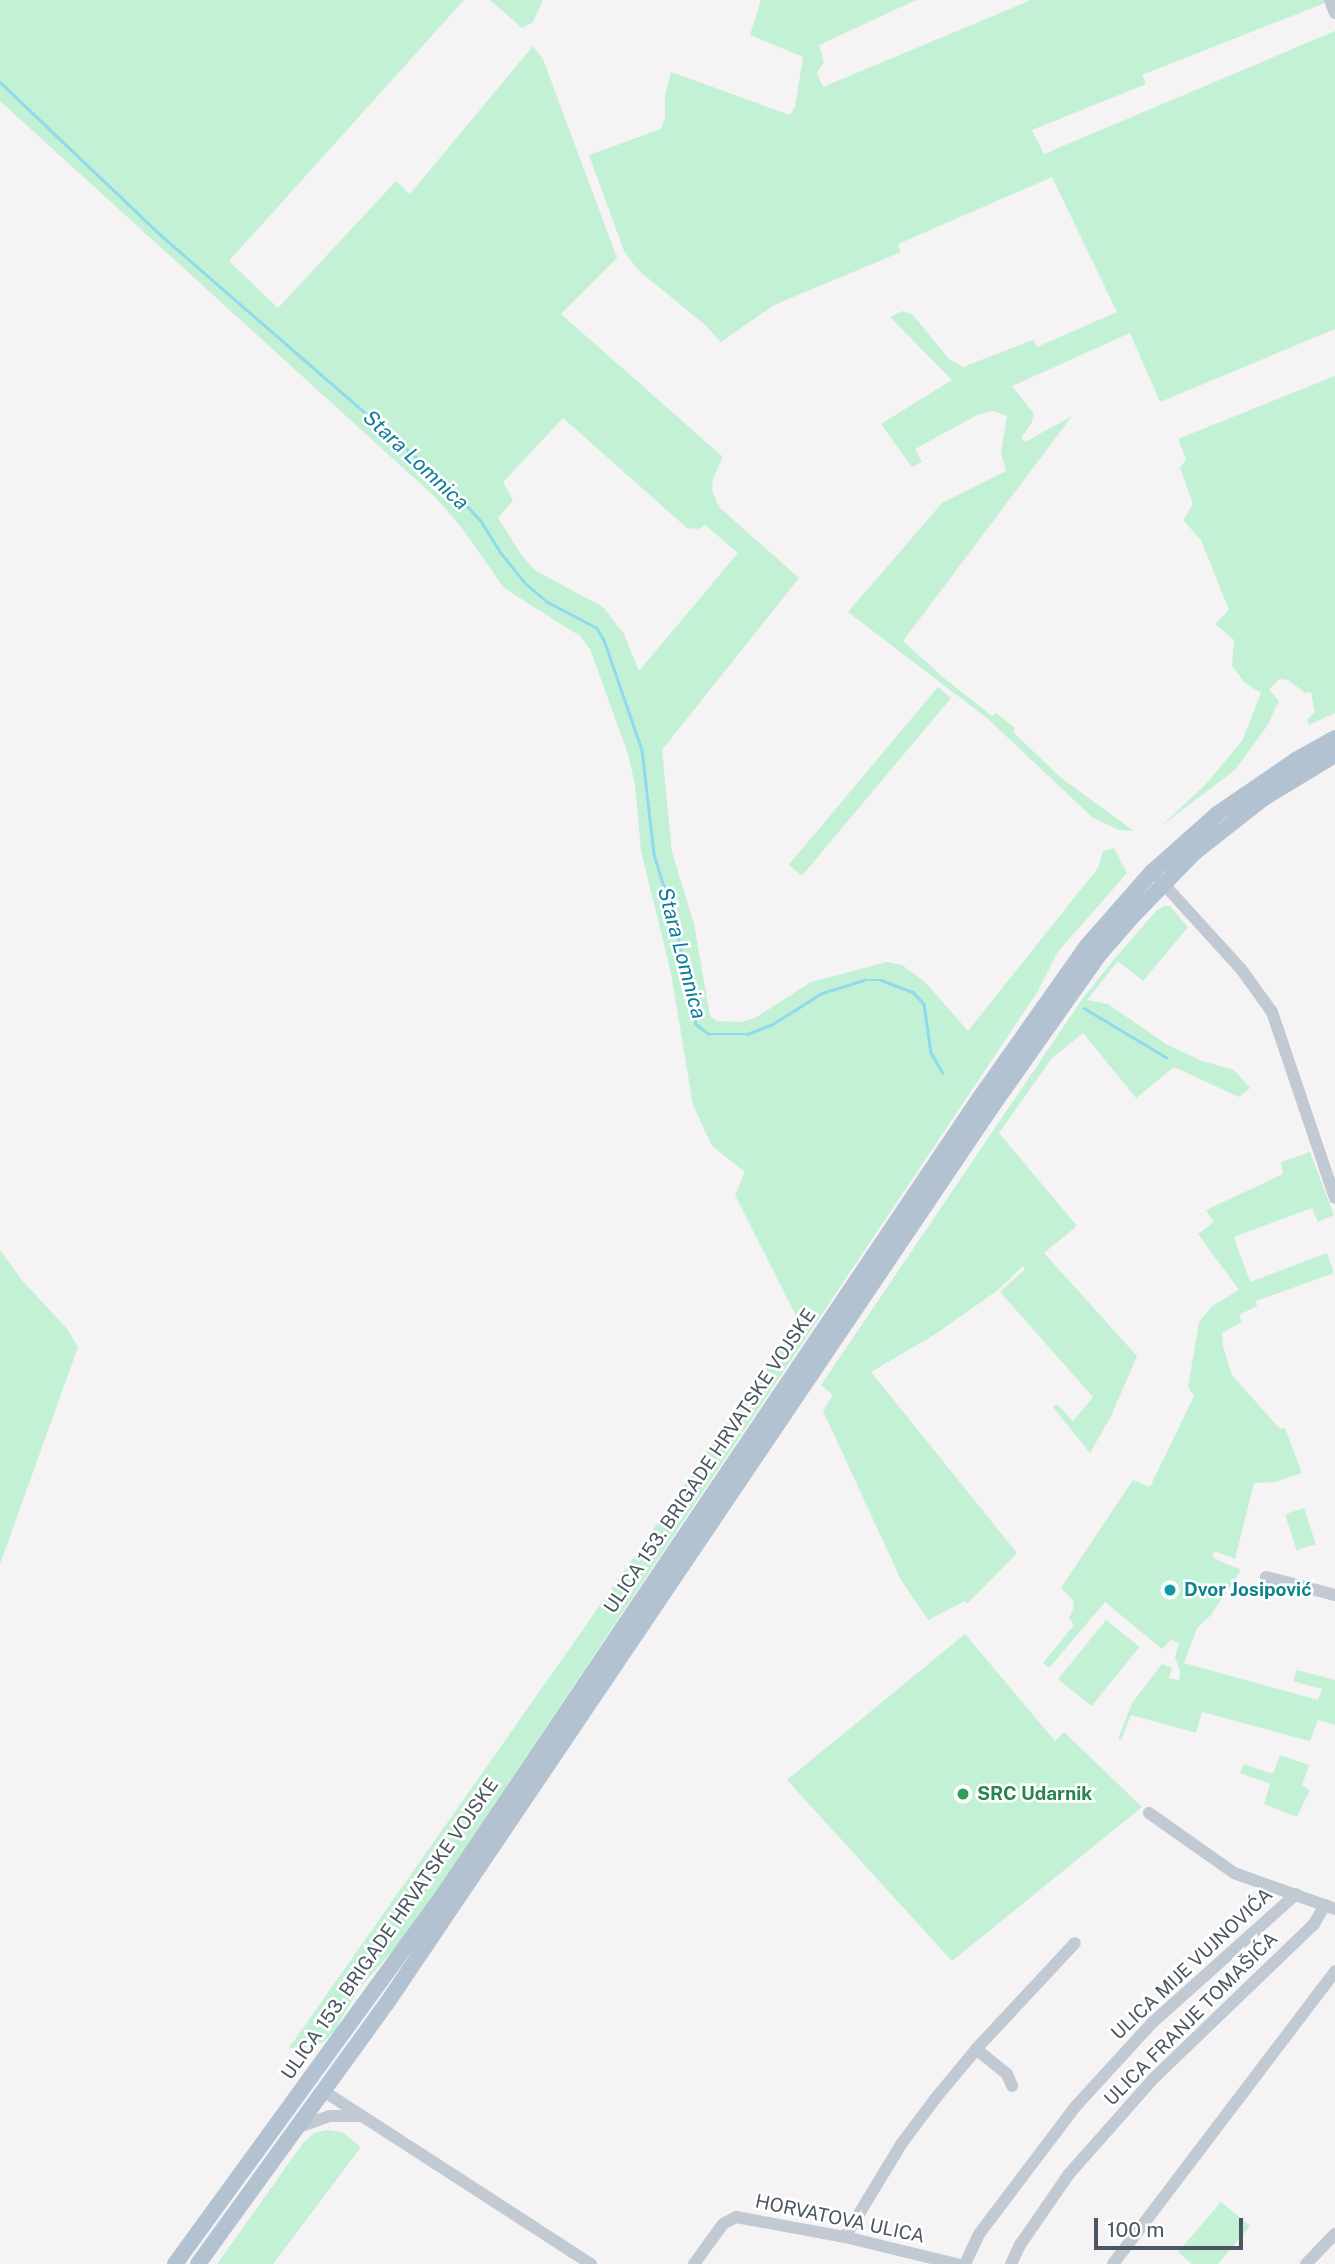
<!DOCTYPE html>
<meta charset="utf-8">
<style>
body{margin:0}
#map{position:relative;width:1335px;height:2264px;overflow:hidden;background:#f5f3f3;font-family:"Public Sans",sans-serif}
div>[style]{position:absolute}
.green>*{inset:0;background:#c3f1d5;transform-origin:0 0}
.stream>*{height:2.5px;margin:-1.25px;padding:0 1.25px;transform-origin:1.25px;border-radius:1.25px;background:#90daee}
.minor>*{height:12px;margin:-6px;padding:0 6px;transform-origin:6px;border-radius:6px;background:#c1cad2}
.major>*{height:16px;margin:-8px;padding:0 8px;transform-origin:8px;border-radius:8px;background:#b3c2d1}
.dots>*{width:19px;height:19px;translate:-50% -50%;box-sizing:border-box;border:4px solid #fff;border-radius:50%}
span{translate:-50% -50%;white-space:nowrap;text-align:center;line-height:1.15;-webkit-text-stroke:5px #fff;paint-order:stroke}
.street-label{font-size:19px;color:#4a5661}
.culture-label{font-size:19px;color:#0d838f;font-weight:700}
.left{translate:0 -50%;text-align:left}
.leisure-label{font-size:19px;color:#27864d;font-weight:700}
.water-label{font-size:21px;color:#0c7c9b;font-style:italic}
.scale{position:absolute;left:1094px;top:2218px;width:149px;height:32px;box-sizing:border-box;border:4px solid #4a5661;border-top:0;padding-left:9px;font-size:21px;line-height:24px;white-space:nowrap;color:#4a5661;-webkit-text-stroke:5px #fff;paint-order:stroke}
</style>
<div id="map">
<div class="green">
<div style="clip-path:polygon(evenodd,0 0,464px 0,229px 261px,278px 308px,396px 181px,410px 194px,533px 46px,543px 59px,617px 258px,561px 314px,723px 457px,713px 479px,712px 490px,719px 507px,799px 578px,662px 750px,672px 852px,694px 924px,710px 1016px,717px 1021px,742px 1022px,755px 1018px,811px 982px,887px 962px,902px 965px,925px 982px,968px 1031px,1098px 868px,1103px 851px,1114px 848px,1127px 873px,1057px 953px,1038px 991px,408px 1933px,358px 1990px,335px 2030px,324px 2042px,310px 2047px,289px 2048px,799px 1322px,735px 1195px,745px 1172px,712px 1146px,693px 1105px,671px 973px,641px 851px,635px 785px,628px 754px,590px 649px,580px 636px,504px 588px,461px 527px,436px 498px,0 101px,0 0,563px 418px,687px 528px,698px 529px,705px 525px,738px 553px,639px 671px,624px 634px,603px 607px,536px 571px,522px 556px,498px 518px,513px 500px,503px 482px,563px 418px)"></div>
<div style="clip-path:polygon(490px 0,543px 0,533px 22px,522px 28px)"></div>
<div style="clip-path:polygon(761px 0,916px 0,819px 45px,824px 62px,817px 73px,823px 87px,1031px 0,1323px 0,1325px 3px,1142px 75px,1146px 84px,1032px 130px,1044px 154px,1335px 31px,1335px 329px,1160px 402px,1130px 333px,1012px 386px,1034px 414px,1031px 424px,1021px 438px,1025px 442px,1072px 416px,903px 641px,945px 679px,992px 716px,996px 713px,1015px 728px,1013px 732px,1060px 777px,1134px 831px,1119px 830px,1092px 817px,988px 719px,848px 612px,942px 503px,1006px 471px,1001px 452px,1007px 416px,994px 411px,979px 414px,915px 449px,922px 462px,912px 467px,881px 424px,952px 380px,890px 317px,903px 311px,913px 315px,949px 359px,963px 367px,1033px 340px,1037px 347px,1117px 312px,1052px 177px,898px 244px,901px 252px,774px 305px,721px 342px,704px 324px,638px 270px,624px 251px,589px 155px,661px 129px,665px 118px,665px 95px,671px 72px,790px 115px,795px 107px,803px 57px,750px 35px)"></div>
<div style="clip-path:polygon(1335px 376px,1335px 713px,1309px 725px,1307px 720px,1315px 712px,1311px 692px,1305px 693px,1288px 680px,1279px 679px,1269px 690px,1279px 701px,1267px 726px,1235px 770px,1161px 826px,1206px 784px,1242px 741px,1261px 693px,1245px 683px,1232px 666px,1234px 640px,1215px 624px,1229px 610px,1201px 540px,1183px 520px,1193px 504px,1180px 468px,1186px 459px,1178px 439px)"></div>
<div style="left:938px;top:687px;width:17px;height:232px;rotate:40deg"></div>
<div style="clip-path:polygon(1164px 906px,1170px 906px,1188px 927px,1143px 981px,1118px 961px,1087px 1000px,1108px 1004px,1166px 1044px,1202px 1061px,1234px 1070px,1250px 1088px,1239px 1097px,1174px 1067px,1136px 1098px,1083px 1033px,1051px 1059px,999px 1133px,1077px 1226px,1044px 1253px,1137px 1356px,1111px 1416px,1090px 1453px,1053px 1407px,1057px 1404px,1073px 1421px,1093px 1397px,1000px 1292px,1025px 1269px,1023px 1266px,998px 1290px,937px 1333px,871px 1372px,1017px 1553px,967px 1604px,965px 1601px,928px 1620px,901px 1580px,823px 1411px,833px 1395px,821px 1385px,1083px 998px,1115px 958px,1157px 910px)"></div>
<div style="clip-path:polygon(1310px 1152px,1334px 1215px,1318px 1222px,1312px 1208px,1234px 1237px,1250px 1282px,1327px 1253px,1334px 1273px,1256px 1301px,1257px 1306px,1239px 1315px,1242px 1322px,1222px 1333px,1223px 1346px,1232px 1375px,1280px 1429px,1285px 1428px,1302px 1473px,1275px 1482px,1254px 1483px,1235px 1559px,1214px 1551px,1213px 1558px,1241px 1570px,1210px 1616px,1197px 1628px,1184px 1663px,1318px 1700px,1322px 1689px,1293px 1681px,1297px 1670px,1335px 1680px,1335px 1725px,1318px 1720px,1310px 1741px,1202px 1712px,1196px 1733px,1131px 1715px,1121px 1740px,1118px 1739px,1132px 1703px,1162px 1664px,1172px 1668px,1169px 1678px,1179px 1680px,1180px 1672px,1175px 1657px,1179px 1643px,1171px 1640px,1162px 1649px,1105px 1602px,1049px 1668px,1043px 1663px,1074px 1625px,1069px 1618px,1074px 1607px,1073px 1600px,1061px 1588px,1133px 1480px,1150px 1487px,1194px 1396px,1188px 1387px,1199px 1322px,1212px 1306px,1239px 1290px,1198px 1234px,1214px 1222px,1206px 1210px,1283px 1174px,1281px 1162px)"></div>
<div style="clip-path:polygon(0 1250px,21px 1279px,67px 1329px,78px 1347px,0 1564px)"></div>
<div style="left:1304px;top:1508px;width:38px;height:20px;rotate:72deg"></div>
<div style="left:1106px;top:1620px;width:43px;height:76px;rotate:39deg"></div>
<div style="clip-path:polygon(965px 1634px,1055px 1741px,1064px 1732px,1142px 1807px,952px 1961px,787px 1780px)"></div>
<div style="clip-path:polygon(1280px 1755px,1309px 1765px,1302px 1785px,1310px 1790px,1297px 1817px,1264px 1804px,1270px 1784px,1240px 1773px,1244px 1764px,1273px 1774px)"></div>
<div style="clip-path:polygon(327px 2130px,342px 2132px,361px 2147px,273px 2264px,217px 2264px,303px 2143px,314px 2133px)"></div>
<div style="clip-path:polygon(1221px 2202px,1250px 2226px,1218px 2264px,1192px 2264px,1178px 2252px)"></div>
</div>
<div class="stream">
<div style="left:0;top:82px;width:225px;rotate:43.6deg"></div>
<div style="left:163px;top:237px;width:375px;rotate:41deg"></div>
<div style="left:446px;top:483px;width:52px;rotate:47.4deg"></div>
<div style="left:481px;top:521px;width:38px;rotate:58deg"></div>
<div style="left:501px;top:553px;width:38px;rotate:51deg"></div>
<div style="left:525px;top:583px;width:30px;rotate:40deg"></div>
<div style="left:548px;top:602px;width:55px;rotate:28deg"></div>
<div style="left:597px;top:628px;width:14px;rotate:60deg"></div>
<div style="left:604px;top:640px;width:116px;rotate:70.9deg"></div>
<div style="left:642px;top:750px;width:105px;rotate:83.4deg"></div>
<div style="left:654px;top:854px;width:75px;rotate:73deg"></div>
<div style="left:676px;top:926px;width:100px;rotate:78.5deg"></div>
<div style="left:696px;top:1024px;width:16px;rotate:38deg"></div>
<div style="left:709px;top:1034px;width:38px"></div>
<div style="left:747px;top:1034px;width:26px;rotate:-21deg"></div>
<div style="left:771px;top:1025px;width:60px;rotate:-32.1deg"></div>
<div style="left:822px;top:993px;width:44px;rotate:-17.2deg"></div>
<div style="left:864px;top:980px;width:17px"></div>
<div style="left:881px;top:980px;width:34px;rotate:21deg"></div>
<div style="left:913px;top:992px;width:16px;rotate:47deg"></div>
<div style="left:924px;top:1004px;width:49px;rotate:81.9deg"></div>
<div style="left:931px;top:1053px;width:23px;rotate:59deg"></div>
<div style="left:1084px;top:1008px;width:96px;rotate:30.9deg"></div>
</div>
<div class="minor">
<div style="left:1330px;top:0;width:14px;rotate:69deg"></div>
<div style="left:1160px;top:880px;width:120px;rotate:47.7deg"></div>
<div style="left:1241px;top:969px;width:53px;rotate:54.2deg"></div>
<div style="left:1272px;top:1012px;width:196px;rotate:71.3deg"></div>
<div style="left:1266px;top:1577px;width:71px;rotate:14.6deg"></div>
<div style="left:1149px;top:1813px;width:104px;rotate:35.2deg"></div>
<div style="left:1234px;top:1873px;width:107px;rotate:19.6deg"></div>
<div style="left:976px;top:2049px;width:40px;rotate:39deg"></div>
<div style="left:1007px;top:2074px;width:13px;rotate:67deg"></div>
<div style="left:325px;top:2092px;width:317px;rotate:32.9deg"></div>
<div style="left:299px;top:2127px;width:32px;rotate:-20deg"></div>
<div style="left:329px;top:2116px;width:30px"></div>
<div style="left:845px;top:2237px;width:110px;rotate:-58.8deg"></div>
<div style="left:902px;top:2143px;width:55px;rotate:-53.1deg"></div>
<div style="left:935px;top:2099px;width:67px;rotate:-50.4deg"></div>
<div style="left:978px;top:2047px;width:142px;rotate:-47deg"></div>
<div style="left:694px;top:2264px;width:49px;rotate:-54.1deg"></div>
<div style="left:723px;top:2224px;width:15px;rotate:-28deg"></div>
<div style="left:736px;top:2217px;width:111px;rotate:10.4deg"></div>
<div style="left:845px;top:2237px;width:115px;rotate:13.6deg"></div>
<div style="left:965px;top:2264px;width:33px;rotate:-65deg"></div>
<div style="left:979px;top:2234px;width:159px;rotate:-52.9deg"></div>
<div style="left:1075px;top:2107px;width:115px;rotate:-47.5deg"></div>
<div style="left:1153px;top:2022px;width:192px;rotate:-41.8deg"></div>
<div style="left:1011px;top:2264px;width:21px;rotate:-65deg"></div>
<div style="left:1020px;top:2245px;width:86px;rotate:-55.4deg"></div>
<div style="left:1069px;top:2174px;width:128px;rotate:-48.5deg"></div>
<div style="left:1154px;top:2078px;width:222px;rotate:-43.9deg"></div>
<div style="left:1314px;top:1924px;width:22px;rotate:-60deg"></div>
<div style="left:1113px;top:2264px;width:368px;rotate:-52.8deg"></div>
<div style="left:1306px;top:2264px;width:42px;rotate:-46deg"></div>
</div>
<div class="major">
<div style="left:175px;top:2264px;width:445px;rotate:-54deg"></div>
<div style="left:437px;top:1904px;width:974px;rotate:-56.05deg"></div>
<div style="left:981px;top:1096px;width:182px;rotate:-54.8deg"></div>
<div style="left:1086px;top:947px;width:100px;rotate:-48.7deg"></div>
<div style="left:1152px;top:872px;width:87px;rotate:-41.7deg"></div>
<div style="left:1217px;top:814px;width:96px;rotate:-34.4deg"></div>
<div style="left:1296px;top:760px;width:45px;rotate:-29.4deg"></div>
<div style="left:198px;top:2264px;width:322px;rotate:-54.1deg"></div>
<div style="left:387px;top:2003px;width:1083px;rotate:-55.99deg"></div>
<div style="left:993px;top:1105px;width:182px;rotate:-54.8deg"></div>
<div style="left:1098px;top:956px;width:50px;rotate:-49deg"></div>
<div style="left:1131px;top:918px;width:91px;rotate:-45.9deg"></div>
<div style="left:1194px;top:853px;width:89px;rotate:-38.2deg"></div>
<div style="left:1264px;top:798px;width:83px;rotate:-31.2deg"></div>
</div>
<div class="dots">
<div style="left:1170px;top:1590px;background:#0f9aa8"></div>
<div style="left:963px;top:1794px;background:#2e9e5b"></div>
</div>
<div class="street-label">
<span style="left:710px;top:1461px;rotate:-56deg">ULICA 153. BRIGADE HRVATSKE VOJSKE</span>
<span style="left:390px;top:1929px;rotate:-55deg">ULICA 153. BRIGADE HRVATSKE VOJSKE</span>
<span style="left:1192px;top:1964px;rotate:-43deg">ULICA MIJE VUJNOVIĆA</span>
<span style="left:1191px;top:2019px;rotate:-45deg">ULICA FRANJE TOMAŠIĆA</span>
<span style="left:840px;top:2219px;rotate:12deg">HORVATOVA ULICA</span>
</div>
<div class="culture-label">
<span class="left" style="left:1184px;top:1590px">Dvor Josipović</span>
</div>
<div class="leisure-label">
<span class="left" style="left:977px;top:1794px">SRC Udarnik</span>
</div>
<div class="water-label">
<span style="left:416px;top:460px;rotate:43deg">Stara Lomnica</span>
<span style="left:682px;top:953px;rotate:75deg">Stara Lomnica</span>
</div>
<div class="scale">100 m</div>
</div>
